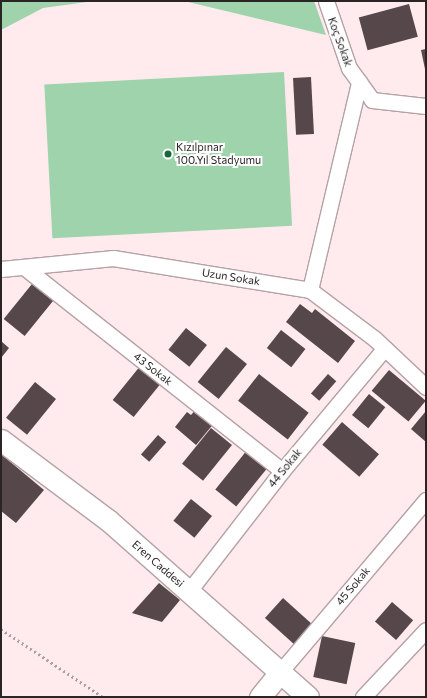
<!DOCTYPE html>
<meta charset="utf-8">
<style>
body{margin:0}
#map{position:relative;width:427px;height:698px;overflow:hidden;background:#ffebee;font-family:Commissioner,sans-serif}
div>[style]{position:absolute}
.green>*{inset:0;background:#9ed3ac;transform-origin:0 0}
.building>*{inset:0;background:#56474a;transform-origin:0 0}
.path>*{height:2.5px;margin-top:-1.25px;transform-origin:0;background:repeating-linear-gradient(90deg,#ad9ea0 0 2px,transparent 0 5px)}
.roads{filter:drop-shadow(1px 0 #b4a2a5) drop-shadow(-1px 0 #b4a2a5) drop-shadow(0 1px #b4a2a5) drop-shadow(0 -1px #b4a2a5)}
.street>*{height:15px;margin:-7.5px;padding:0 7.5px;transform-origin:7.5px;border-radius:7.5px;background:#fff}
.secondary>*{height:21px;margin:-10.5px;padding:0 10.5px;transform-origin:10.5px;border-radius:10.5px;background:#fff}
.dots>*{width:11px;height:11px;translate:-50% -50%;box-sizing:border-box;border:2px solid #fefefe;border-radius:50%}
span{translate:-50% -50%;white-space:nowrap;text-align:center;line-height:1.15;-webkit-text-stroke:4px #fefefe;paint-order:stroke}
.street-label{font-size:11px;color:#2b2425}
.poi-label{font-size:11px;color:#2b2425}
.left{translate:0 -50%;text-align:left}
.frame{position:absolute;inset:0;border:2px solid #2b2425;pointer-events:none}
</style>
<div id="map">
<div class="green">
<div style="clip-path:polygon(1px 1px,94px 1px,43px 8px,1px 30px)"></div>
<div style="clip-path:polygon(184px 1px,314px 1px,326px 35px)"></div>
<div style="left:284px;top:72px;width:154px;height:240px;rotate:87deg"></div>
</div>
<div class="building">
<div style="left:409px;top:4px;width:34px;height:52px;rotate:75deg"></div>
<div style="clip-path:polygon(426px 49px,426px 69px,425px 69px,421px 50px)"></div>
<div style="left:311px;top:77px;width:57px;height:18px;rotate:87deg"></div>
<div style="left:32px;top:284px;width:27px;height:45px;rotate:39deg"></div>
<div style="clip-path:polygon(300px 304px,312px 313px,315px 309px,355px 341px,338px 363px,286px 322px)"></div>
<div style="left:186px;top:328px;width:27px;height:28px;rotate:39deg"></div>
<div style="left:281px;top:330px;width:31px;height:23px;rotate:38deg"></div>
<div style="clip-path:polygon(1px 341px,9px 348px,1px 358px)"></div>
<div style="left:226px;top:347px;width:27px;height:45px;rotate:39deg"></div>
<div style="left:141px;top:365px;width:27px;height:45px;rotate:39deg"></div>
<div style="left:389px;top:370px;width:48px;height:27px;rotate:40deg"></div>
<div style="left:259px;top:374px;width:63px;height:34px;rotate:38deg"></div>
<div style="left:328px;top:374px;width:11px;height:26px;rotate:41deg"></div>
<div style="left:35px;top:382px;width:27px;height:46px;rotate:39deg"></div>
<div style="left:369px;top:394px;width:21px;height:27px;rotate:39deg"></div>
<div style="clip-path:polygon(198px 407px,215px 422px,196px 445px,175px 427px,187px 412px,191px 415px)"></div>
<div style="clip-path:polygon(426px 411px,426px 442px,411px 429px)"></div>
<div style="left:342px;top:422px;width:49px;height:30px;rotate:41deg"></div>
<div style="left:211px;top:428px;width:27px;height:46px;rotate:39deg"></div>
<div style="left:158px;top:435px;width:11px;height:26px;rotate:41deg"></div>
<div style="left:248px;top:449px;width:27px;height:52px;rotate:39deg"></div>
<div style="clip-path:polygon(2px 455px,44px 490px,16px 523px,1px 511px)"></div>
<div style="left:191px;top:499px;width:27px;height:28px;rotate:39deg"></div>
<div style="clip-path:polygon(159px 583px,180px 600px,162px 622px,132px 613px)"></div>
<div style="left:283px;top:598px;width:40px;height:27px;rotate:42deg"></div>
<div style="left:392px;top:602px;width:28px;height:26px;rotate:41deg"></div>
<div style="left:322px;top:636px;width:34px;height:42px;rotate:12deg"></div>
</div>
<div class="path">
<div style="left:1px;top:629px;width:123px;rotate:33.7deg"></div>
</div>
<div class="roads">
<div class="street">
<div style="left:326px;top:1px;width:71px;rotate:71.1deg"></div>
<div style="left:349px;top:68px;width:39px;rotate:54deg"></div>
<div style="left:372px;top:100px;width:54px;rotate:6.3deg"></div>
<div style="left:24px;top:267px;width:329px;rotate:38.3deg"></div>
<div style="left:1px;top:269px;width:113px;rotate:-5.6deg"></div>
<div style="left:113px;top:258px;width:200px;rotate:9.2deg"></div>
<div style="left:310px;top:290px;width:81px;rotate:37deg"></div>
<div style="left:375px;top:339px;width:70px;rotate:43.3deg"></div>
<div style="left:310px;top:290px;width:214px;rotate:-76.7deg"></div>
<div style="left:189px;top:591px;width:152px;rotate:-52.2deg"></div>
<div style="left:282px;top:471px;width:160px;rotate:-50.1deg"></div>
<div style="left:280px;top:672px;width:226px;rotate:-49.7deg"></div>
<div style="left:363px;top:697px;width:92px;rotate:-46.8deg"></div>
</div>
<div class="secondary">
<div style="left:1px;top:440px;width:134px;rotate:36.8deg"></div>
<div style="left:108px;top:520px;width:267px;rotate:41.5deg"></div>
<div style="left:260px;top:697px;width:32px;rotate:-51deg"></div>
</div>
</div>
<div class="dots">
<div style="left:168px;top:154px;background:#186939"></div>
</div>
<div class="street-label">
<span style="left:340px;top:42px;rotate:70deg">Koç Sokak</span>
<span style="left:231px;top:277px;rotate:9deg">Uzun Sokak</span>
<span style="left:153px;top:369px;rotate:38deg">43 Sokak</span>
<span style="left:285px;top:468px;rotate:-51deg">44 Sokak</span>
<span style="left:158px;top:564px;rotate:41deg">Eren Caddesi</span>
<span style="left:353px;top:586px;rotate:-50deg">45 Sokak</span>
</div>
<div class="poi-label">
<span class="left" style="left:176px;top:154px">Kızılpınar<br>100.Yıl Stadyumu</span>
</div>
<div class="frame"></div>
</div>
